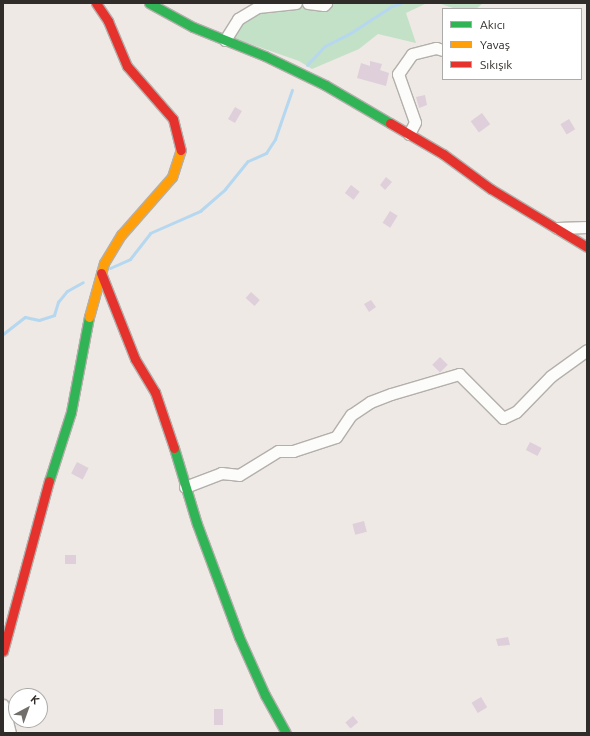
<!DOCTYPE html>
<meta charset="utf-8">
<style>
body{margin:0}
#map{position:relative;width:590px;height:736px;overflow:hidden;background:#eee9e4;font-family:Ubuntu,sans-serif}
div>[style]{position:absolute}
.green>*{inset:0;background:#c3e1c6}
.stream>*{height:3px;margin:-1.5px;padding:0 1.5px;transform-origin:1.5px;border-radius:1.5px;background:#b5d7f0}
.building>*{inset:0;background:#dfcfda;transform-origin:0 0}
.roads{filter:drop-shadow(1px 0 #b3afab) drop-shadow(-1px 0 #b3afab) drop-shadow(0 1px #b3afab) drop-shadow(0 -1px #b3afab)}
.street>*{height:11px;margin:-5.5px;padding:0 5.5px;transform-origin:5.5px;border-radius:5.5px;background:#fcfcfb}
.fast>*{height:9px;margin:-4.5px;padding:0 4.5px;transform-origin:4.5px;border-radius:4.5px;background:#30b455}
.slow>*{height:9px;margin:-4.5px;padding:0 4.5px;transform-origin:4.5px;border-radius:4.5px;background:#ff9f0a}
.jam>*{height:9px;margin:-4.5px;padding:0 4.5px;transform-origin:4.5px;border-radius:4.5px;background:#e5322d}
span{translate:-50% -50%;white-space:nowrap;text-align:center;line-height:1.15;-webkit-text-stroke:3.5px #fff;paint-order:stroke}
.frame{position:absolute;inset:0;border:4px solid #302c29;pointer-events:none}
.legend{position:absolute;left:442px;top:8px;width:140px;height:72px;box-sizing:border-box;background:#fff;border:1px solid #acaba9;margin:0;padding:5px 7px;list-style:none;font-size:12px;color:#302c29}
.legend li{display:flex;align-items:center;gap:8px;height:20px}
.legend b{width:20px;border:1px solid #acaba9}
.north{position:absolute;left:8px;top:688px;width:40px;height:40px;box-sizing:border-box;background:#fff;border:1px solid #acaba9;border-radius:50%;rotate:41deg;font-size:11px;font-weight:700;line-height:16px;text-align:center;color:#302c29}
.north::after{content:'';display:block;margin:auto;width:14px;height:18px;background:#726e6a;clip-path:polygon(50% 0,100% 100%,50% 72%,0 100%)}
</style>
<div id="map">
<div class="green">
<div style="clip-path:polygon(333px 3px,427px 3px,406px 13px,416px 43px,378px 34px,359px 49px,312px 69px,299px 61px,233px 38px,241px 21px,261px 10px,304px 6px,324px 9px)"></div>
<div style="clip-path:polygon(438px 3px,483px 3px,476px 9px,456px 9px)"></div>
</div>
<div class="stream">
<div style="left:307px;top:65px;width:26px;rotate:-47deg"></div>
<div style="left:325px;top:46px;width:30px;rotate:-27deg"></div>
<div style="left:352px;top:32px;width:48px;rotate:-33deg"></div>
<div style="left:392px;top:6px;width:9px;rotate:-18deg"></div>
<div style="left:110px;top:268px;width:22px;rotate:-24deg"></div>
<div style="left:130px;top:259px;width:33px;rotate:-52deg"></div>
<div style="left:150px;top:233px;width:55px;rotate:-23.7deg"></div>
<div style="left:200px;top:211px;width:33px;rotate:-41deg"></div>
<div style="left:225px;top:189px;width:36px;rotate:-51deg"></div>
<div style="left:248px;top:161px;width:20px;rotate:-24deg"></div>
<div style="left:266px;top:153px;width:17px;rotate:-57deg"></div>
<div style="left:275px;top:139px;width:52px;rotate:-70.9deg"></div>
<div style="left:3px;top:334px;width:28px;rotate:-38deg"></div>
<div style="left:25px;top:317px;width:14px;rotate:12deg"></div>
<div style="left:39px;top:320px;width:16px;rotate:-18deg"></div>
<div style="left:54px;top:315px;width:14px;rotate:-73deg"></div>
<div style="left:58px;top:302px;width:14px;rotate:-51deg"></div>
<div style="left:67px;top:291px;width:18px;rotate:-29deg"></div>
</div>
<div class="building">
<div style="clip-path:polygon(370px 61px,382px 64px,380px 70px,389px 73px,386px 86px,357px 78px,361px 63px,370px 66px)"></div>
<div style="clip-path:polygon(425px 95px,427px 105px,419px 108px,416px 97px)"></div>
<div style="left:235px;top:107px;width:8px;height:14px;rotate:30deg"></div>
<div style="left:482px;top:113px;width:14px;height:14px;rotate:54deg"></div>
<div style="left:569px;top:119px;width:12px;height:10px;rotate:59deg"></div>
<div style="clip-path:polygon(386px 177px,392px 182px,385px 190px,380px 185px)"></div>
<div style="left:351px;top:185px;width:11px;height:10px;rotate:38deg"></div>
<div style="left:390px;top:211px;width:9px;height:14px;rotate:32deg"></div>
<div style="left:251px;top:292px;width:12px;height:8px;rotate:42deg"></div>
<div style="clip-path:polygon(371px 300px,376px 307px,369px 312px,364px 304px)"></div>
<div style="left:440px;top:357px;width:11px;height:11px;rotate:45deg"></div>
<div style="left:530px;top:442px;width:13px;height:9px;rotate:27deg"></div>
<div style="left:77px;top:462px;width:13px;height:13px;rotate:27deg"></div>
<div style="left:364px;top:521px;width:11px;height:12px;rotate:75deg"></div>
<div style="left:65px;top:555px;width:11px;height:9px"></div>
<div style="clip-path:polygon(508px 637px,510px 645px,498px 646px,496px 639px)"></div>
<div style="left:481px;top:697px;width:12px;height:11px;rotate:59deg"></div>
<div style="left:214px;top:709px;width:9px;height:16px"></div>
<div style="left:353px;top:716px;width:8px;height:10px;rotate:50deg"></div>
</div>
<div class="roads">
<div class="street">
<div style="left:308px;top:3px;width:16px;rotate:7deg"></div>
<div style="left:324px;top:5px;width:3px;rotate:-45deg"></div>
<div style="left:225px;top:40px;width:25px;rotate:-58deg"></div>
<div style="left:238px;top:19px;width:23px;rotate:-31deg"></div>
<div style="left:258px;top:7px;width:38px;rotate:-6deg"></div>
<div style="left:409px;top:134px;width:13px;rotate:-63deg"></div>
<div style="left:415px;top:122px;width:51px;rotate:-109.5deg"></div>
<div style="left:398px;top:74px;width:24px;rotate:-55deg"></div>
<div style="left:412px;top:54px;width:25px;rotate:-14deg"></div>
<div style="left:436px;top:48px;width:7px;rotate:16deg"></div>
<div style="left:557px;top:228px;width:30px;rotate:-2deg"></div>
<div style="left:185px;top:487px;width:39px;rotate:-21deg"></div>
<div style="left:221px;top:473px;width:18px;rotate:6deg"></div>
<div style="left:239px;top:475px;width:46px;rotate:-31.6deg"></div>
<div style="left:278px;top:451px;width:15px"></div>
<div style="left:293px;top:451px;width:45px;rotate:-18deg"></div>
<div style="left:336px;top:437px;width:27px;rotate:-56deg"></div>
<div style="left:351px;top:415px;width:23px;rotate:-34deg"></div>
<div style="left:370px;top:402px;width:22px;rotate:-21deg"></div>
<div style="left:391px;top:394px;width:71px;rotate:-16.4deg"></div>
<div style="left:459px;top:374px;width:62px;rotate:45deg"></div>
<div style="left:503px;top:418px;width:14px;rotate:-25deg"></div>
<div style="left:516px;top:412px;width:50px;rotate:-45.8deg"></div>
<div style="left:551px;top:376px;width:44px;rotate:-35.8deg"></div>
<div style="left:3px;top:705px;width:29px;rotate:76deg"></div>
</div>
<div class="fast">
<div style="left:149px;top:3px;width:50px;rotate:28.6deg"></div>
<div style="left:193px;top:27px;width:78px;rotate:21.9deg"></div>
<div style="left:265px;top:56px;width:67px;rotate:25.8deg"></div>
<div style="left:325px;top:85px;width:75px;rotate:30.3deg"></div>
<div style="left:174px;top:448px;width:79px;rotate:73.2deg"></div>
<div style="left:197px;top:524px;width:121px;rotate:69.6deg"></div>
<div style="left:239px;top:637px;width:64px;rotate:65.9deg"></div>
<div style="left:265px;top:695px;width:43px;rotate:61.1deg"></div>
<div style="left:49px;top:481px;width:72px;rotate:-72.3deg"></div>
<div style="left:71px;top:412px;width:97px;rotate:-79.3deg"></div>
</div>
<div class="slow">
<div style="left:89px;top:317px;width:56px;rotate:-74.5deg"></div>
<div style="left:104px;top:263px;width:33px;rotate:-59deg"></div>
<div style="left:121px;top:235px;width:77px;rotate:-48.7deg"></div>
<div style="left:172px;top:177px;width:28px;rotate:-72deg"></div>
</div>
<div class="jam">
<div style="left:96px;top:3px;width:22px;rotate:56deg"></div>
<div style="left:108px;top:21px;width:49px;rotate:67.1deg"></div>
<div style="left:127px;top:66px;width:70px;rotate:49deg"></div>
<div style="left:173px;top:119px;width:32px;rotate:76deg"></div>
<div style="left:390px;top:123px;width:61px;rotate:30.3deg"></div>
<div style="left:443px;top:154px;width:59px;rotate:36.1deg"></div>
<div style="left:491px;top:189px;width:112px;rotate:31.1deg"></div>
<div style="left:101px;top:273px;width:92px;rotate:68.4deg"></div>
<div style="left:135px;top:359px;width:39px;rotate:59deg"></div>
<div style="left:155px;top:392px;width:59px;rotate:71.3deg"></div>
<div style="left:3px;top:651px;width:176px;rotate:-74.9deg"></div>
</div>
</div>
<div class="frame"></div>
<ul class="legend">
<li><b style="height:5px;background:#30b455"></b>Akıcı</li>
<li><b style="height:5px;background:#ff9f0a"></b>Yavaş</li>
<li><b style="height:5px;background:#e5322d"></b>Sıkışık</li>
</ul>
<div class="north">K</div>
</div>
